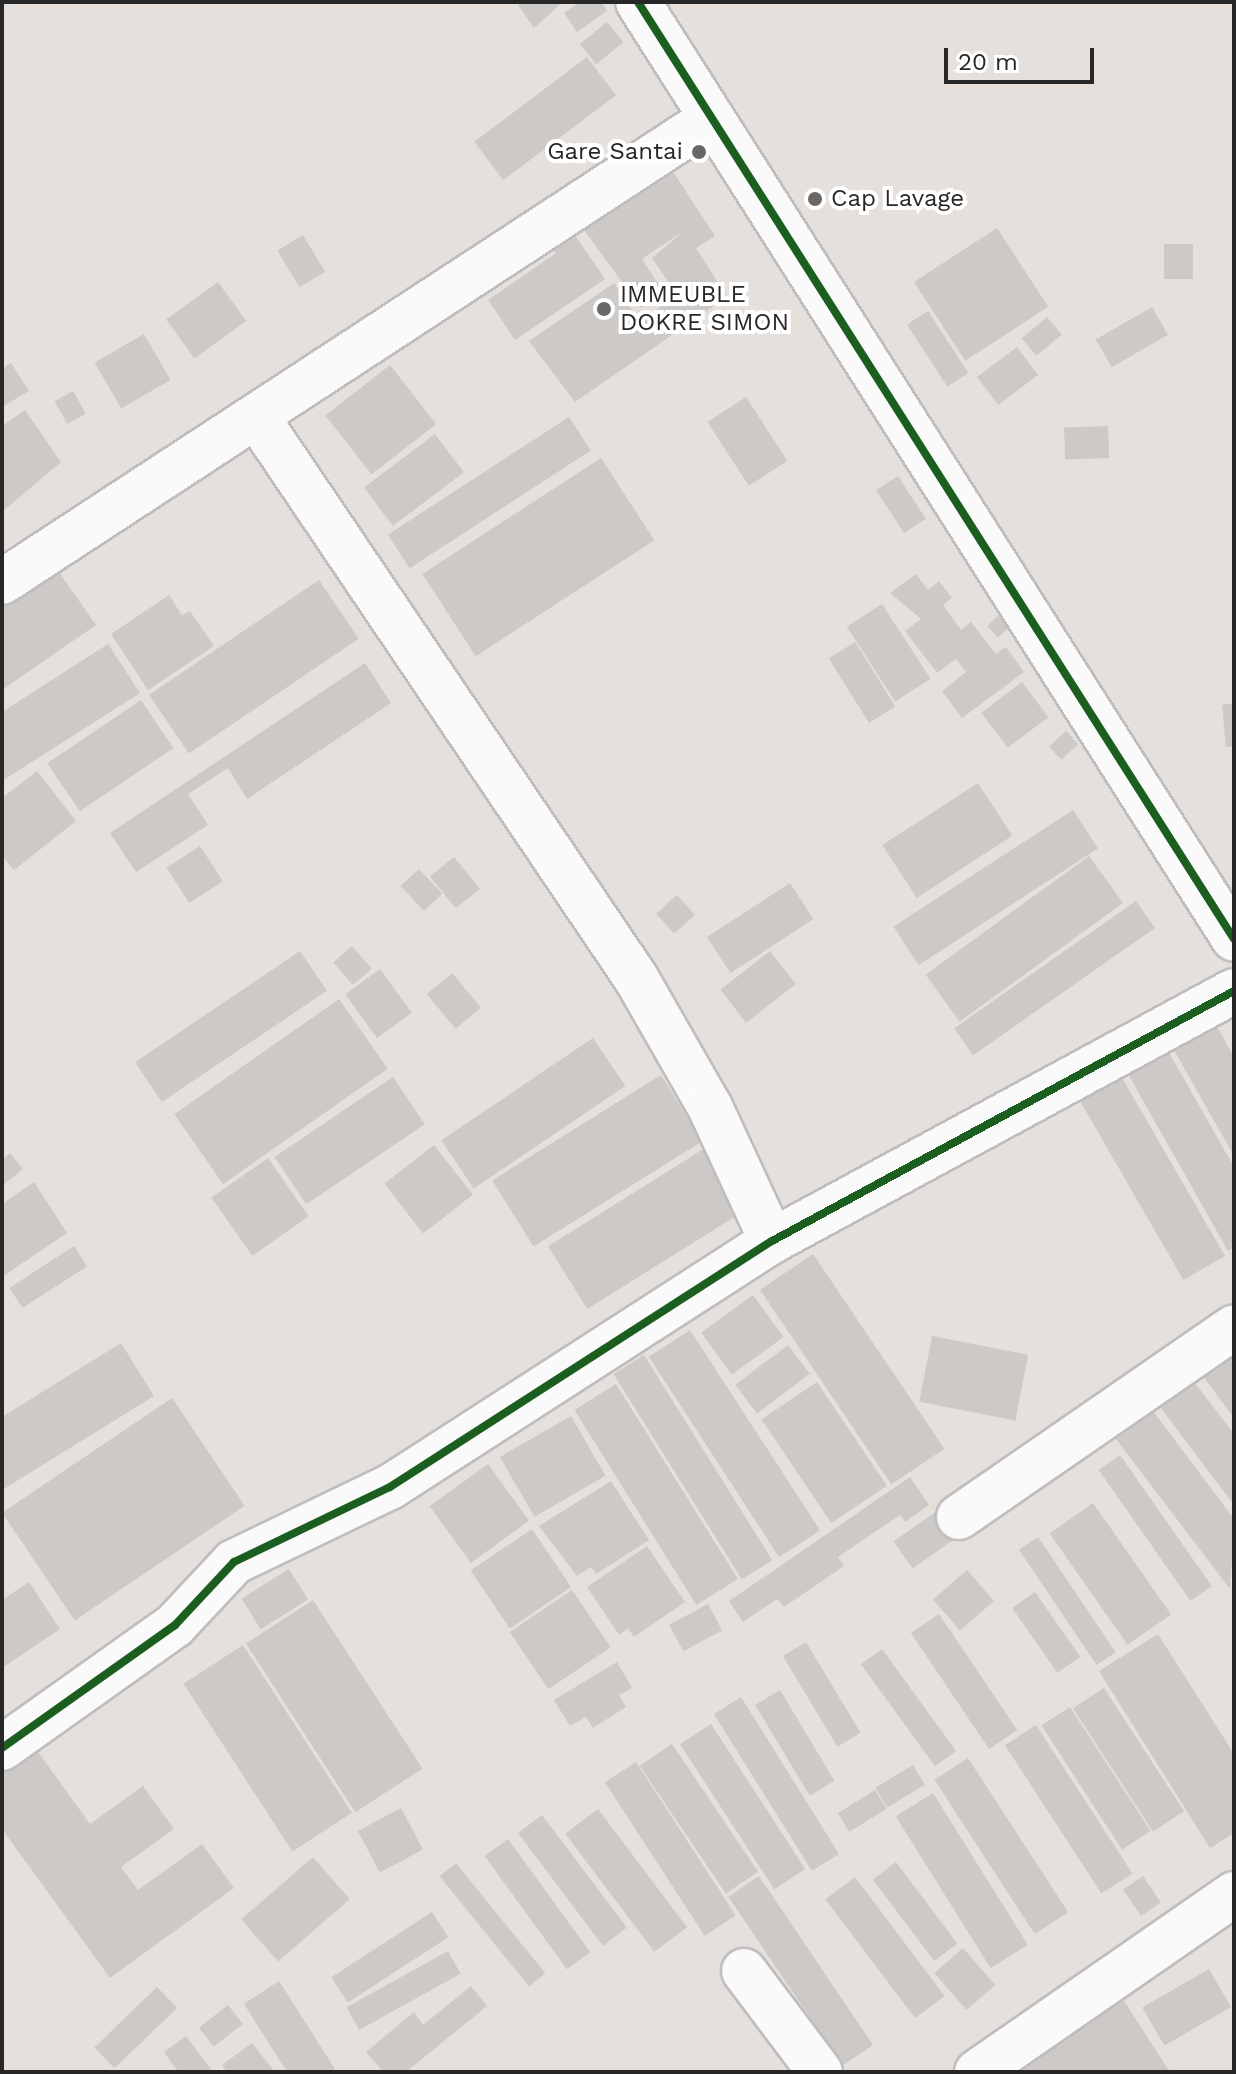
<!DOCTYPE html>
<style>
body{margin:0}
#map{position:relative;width:1236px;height:2074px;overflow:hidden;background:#e6e0dc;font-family:"Work Sans",sans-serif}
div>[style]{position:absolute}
.building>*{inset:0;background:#ccc9c6;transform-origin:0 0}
.roads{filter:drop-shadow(2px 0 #bfbdbe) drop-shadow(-2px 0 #bfbdbe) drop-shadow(0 2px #bfbdbe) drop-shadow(0 -2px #bfbdbe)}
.minor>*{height:44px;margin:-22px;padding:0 22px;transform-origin:22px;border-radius:22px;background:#fbfafa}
.cycleway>*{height:8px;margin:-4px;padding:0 4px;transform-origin:4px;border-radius:4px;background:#1b5e20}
.dots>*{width:22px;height:22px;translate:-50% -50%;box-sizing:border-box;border:4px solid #fff;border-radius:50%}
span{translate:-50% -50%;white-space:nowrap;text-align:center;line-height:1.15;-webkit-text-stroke:8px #fff;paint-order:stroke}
.poi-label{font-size:24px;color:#272727}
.right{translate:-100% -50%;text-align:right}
.left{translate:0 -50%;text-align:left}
.frame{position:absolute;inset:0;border:4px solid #272727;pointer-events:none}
.scale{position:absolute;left:944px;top:48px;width:150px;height:36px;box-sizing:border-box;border:4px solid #272727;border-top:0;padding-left:10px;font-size:24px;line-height:28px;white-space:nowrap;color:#272727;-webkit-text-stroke:6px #fff;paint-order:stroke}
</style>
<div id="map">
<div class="building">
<div style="clip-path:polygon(563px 2px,534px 28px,518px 5px,521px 2px)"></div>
<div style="clip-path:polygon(580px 2px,601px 2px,607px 11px,577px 32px,564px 13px)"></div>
<div style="left:607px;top:22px;width:26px;height:35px;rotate:51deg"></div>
<div style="left:587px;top:57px;width:48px;height:141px;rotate:53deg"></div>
<div style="clip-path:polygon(666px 161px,715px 236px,696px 248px,727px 297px,575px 402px,529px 341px,614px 283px,640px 321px,677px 295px,652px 258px,685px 230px,642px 259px,664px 293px,641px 308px,576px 219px)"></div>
<div style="left:997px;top:228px;width:94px;height:99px;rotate:57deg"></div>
<div style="clip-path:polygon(572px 231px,605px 279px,515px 340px,488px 300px,556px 253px,550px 245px)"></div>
<div style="left:303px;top:235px;width:43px;height:30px;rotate:59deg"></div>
<div style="left:1164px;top:244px;width:29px;height:35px"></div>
<div style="left:218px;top:282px;width:48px;height:64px;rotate:54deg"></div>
<div style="left:1152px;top:307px;width:32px;height:65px;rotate:60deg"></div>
<div style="left:928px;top:311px;width:74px;height:25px;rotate:57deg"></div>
<div style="left:1047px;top:317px;width:23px;height:33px;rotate:50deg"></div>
<div style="left:144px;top:334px;width:53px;height:57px;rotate:60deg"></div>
<div style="left:1017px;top:347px;width:35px;height:50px;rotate:53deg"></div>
<div style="clip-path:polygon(11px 363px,29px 391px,2px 407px,2px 369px)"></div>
<div style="left:390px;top:365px;width:75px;height:82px;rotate:52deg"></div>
<div style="left:73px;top:391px;width:26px;height:21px;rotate:61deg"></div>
<div style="left:746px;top:397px;width:76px;height:46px;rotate:57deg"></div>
<div style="clip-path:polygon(25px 410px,61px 462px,2px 512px,2px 426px)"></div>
<div style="left:569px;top:417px;width:40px;height:216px;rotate:57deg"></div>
<div style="left:1108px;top:426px;width:32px;height:44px;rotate:88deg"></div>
<div style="left:435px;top:434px;width:48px;height:89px;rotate:53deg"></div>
<div style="left:601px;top:458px;width:98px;height:213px;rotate:57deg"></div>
<div style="left:898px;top:476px;width:51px;height:26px;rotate:57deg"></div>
<div style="clip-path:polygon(56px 568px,96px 625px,2px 690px,2px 605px)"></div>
<div style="clip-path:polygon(916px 574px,928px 590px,939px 581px,952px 598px,943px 605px,961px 630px,971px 622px,996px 654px,1006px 647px,1024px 672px,962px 718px,942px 691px,966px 672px,956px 659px,937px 673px,905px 631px,921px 619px,890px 593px)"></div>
<div style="left:319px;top:580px;width:71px;height:205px;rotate:56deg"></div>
<div style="clip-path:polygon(169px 595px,182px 615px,190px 611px,214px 646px,148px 690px,111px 634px)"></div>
<div style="left:882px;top:604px;width:89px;height:42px;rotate:57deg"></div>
<div style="left:1001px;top:613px;width:16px;height:19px;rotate:47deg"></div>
<div style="left:855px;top:642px;width:76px;height:31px;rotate:58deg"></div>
<div style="clip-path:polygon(108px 644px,140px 693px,2px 781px,2px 712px)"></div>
<div style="clip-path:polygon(365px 663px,391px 703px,247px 799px,228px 768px,188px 794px,208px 825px,136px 872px,110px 833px)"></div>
<div style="left:1022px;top:682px;width:44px;height:51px;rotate:53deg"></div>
<div style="left:141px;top:700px;width:58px;height:113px;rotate:56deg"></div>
<div style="clip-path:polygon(1234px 703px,1234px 746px,1226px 747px,1222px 705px)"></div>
<div style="left:1066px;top:731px;width:18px;height:23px;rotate:47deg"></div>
<div style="clip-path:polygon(37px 771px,76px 821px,14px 870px,2px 856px,2px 798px)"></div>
<div style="left:978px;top:783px;width:63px;height:114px;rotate:57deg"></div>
<div style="left:1073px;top:810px;width:46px;height:214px;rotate:57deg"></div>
<div style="left:200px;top:846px;width:42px;height:40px;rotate:57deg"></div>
<div style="left:1089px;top:856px;width:58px;height:202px;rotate:54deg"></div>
<div style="left:454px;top:857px;width:41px;height:31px;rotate:51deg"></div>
<div style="left:419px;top:869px;width:34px;height:25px;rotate:47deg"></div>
<div style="left:790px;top:883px;width:43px;height:99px;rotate:57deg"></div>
<div style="left:677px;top:895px;width:27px;height:28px;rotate:48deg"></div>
<div style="left:1136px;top:901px;width:33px;height:222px;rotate:55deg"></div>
<div style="left:352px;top:946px;width:30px;height:25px;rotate:49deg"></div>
<div style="left:300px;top:951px;width:48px;height:199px;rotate:56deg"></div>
<div style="left:770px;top:951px;width:42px;height:63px;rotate:52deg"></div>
<div style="left:380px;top:969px;width:54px;height:43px;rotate:54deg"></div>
<div style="left:452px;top:973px;width:45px;height:33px;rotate:50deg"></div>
<div style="left:339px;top:999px;width:85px;height:201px;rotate:55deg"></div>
<div style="clip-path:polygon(1209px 1012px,1234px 1057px,1234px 1156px,1166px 1036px)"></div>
<div style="clip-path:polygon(1159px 1035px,1234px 1167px,1234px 1247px,1228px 1251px,1119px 1058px)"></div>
<div style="left:593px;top:1038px;width:58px;height:183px;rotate:56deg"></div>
<div style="left:1106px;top:1050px;width:238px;height:48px;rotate:60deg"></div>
<div style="left:661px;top:1075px;width:78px;height:199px;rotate:58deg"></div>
<div style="left:393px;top:1077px;width:57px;height:143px;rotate:56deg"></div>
<div style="left:434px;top:1145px;width:63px;height:63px;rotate:52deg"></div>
<div style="left:710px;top:1145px;width:74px;height:191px;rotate:58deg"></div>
<div style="clip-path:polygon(10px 1153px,23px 1169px,2px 1186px,2px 1160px)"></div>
<div style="left:268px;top:1158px;width:71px;height:69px;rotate:55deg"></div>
<div style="clip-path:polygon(34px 1182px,67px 1233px,2px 1277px,2px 1204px)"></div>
<div style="left:74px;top:1246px;width:24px;height:77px;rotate:57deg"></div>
<div style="left:813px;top:1254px;width:235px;height:64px;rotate:56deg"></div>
<div style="left:753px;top:1295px;width:52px;height:64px;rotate:54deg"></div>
<div style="left:690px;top:1330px;width:239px;height:49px;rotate:57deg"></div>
<div style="left:932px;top:1336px;width:98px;height:67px;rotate:11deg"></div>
<div style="clip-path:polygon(121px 1343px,154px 1396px,2px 1490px,2px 1417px)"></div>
<div style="left:788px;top:1345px;width:36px;height:66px;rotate:53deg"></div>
<div style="clip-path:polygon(1234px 1347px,1234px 1418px,1199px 1371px)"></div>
<div style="left:644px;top:1355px;width:242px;height:36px;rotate:58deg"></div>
<div style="clip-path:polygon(1191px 1378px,1234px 1434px,1234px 1505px,1157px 1403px)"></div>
<div style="left:817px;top:1382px;width:125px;height:67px;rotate:56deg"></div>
<div style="left:616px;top:1384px;width:230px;height:49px;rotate:58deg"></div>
<div style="left:172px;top:1398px;width:130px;height:205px;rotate:56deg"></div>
<div style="clip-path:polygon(1153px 1411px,1234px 1519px,1230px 1589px,1116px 1439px)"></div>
<div style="left:571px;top:1416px;width:69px;height:82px;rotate:60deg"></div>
<div style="left:1120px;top:1455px;width:160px;height:26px;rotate:55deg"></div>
<div style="left:488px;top:1464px;width:70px;height:72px;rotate:54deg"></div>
<div style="clip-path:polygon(910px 1477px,929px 1505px,905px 1522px,900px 1515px,838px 1557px,844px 1566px,784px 1607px,777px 1599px,743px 1622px,729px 1601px)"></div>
<div style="clip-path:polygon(611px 1481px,649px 1540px,596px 1574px,591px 1567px,577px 1576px,539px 1526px)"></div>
<div style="left:1093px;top:1503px;width:136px;height:53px;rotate:55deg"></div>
<div style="left:937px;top:1511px;width:33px;height:53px;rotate:55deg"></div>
<div style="left:532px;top:1529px;width:70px;height:74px;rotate:56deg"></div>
<div style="left:1038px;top:1537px;width:139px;height:23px;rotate:56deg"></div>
<div style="clip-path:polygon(647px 1546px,685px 1602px,634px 1637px,628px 1628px,619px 1635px,587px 1587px)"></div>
<div style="left:289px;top:1569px;width:36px;height:56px;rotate:58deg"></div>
<div style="left:967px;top:1570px;width:41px;height:45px;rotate:49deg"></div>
<div style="clip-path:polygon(29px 1582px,60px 1629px,2px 1668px,2px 1600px)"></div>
<div style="left:572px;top:1590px;width:69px;height:75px;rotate:56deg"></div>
<div style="left:1035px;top:1592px;width:79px;height:28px;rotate:55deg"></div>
<div style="left:313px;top:1600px;width:201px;height:80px;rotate:57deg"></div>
<div style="left:708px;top:1604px;width:30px;height:44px;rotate:62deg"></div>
<div style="left:939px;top:1614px;width:140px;height:34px;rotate:56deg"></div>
<div style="clip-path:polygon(1158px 1634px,1234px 1754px,1234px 1833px,1210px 1848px,1099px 1671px)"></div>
<div style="left:806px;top:1642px;width:106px;height:27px;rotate:59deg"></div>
<div style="left:243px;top:1645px;width:200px;height:71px;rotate:57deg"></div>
<div style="left:882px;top:1649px;width:126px;height:26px;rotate:54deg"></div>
<div style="clip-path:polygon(617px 1662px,632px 1688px,619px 1695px,626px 1707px,593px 1728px,586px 1717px,570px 1726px,554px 1700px)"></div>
<div style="left:1104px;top:1688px;width:147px;height:37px;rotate:57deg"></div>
<div style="left:780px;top:1690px;width:106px;height:29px;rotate:59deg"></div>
<div style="left:741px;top:1697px;width:185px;height:32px;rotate:58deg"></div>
<div style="left:1070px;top:1707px;width:148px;height:34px;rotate:57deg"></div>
<div style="left:711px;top:1724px;width:173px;height:37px;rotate:57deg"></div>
<div style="left:1036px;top:1725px;width:177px;height:37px;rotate:57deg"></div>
<div style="left:672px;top:1744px;width:154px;height:39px;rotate:56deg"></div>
<div style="clip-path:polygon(36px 1749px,90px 1824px,143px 1786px,174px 1829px,121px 1867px,138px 1890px,202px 1844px,234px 1888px,110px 1978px,2px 1829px,2px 1773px)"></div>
<div style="left:968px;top:1758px;width:184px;height:40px;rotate:57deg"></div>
<div style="left:636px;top:1762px;width:183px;height:37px;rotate:57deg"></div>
<div style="left:913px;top:1765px;width:23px;height:44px;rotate:59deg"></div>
<div style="left:875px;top:1790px;width:22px;height:44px;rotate:58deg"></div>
<div style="left:933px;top:1793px;width:179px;height:44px;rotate:58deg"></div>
<div style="left:401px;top:1808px;width:47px;height:49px;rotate:62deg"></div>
<div style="left:598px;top:1809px;width:148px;height:41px;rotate:53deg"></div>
<div style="left:542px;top:1815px;width:141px;height:30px;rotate:53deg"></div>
<div style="left:508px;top:1839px;width:140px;height:29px;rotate:54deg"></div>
<div style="left:313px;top:1857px;width:56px;height:95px;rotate:49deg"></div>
<div style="left:896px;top:1862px;width:102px;height:29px;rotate:53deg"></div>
<div style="left:456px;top:1863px;width:142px;height:21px;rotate:51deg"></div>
<div style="left:759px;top:1876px;width:204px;height:37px;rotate:56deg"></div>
<div style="left:1143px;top:1876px;width:32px;height:24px;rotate:56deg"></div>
<div style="left:855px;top:1877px;width:149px;height:37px;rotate:53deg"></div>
<div style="left:432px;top:1912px;width:30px;height:120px;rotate:57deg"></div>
<div style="left:963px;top:1948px;width:49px;height:38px;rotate:49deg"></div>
<div style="left:448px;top:1951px;width:26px;height:116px;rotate:61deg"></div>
<div style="left:1209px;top:1969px;width:44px;height:77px;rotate:60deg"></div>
<div style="clip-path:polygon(279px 1981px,335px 2069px,330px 2072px,287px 2072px,244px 2004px)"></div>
<div style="clip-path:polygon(471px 1986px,487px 2006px,406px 2072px,383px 2072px,366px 2052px,414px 2012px,423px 2025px)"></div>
<div style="left:157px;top:1987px;width:29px;height:87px;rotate:46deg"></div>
<div style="clip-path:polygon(1124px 2001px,1170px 2072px,1020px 2072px,1040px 2059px,1036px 2052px)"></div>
<div style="left:228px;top:2005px;width:24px;height:37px;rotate:52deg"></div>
<div style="clip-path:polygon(186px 2036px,213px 2072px,178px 2072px,164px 2052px)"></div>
<div style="clip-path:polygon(252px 2043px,275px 2072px,227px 2072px,222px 2065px)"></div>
</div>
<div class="roads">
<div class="minor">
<div style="left:638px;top:2px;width:1110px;rotate:57.54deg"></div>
<div style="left:256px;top:416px;width:678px;rotate:55.94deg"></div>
<div style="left:636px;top:978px;width:149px;rotate:60.2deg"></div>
<div style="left:710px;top:1107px;width:148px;rotate:65.2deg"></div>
<div style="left:2px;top:582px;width:848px;rotate:-33.17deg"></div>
<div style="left:959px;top:1517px;width:334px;rotate:-34.6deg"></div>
<div style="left:2px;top:1748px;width:212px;rotate:-35.4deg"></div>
<div style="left:175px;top:1625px;width:86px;rotate:-46.9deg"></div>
<div style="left:234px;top:1562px;width:173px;rotate:-25.7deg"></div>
<div style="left:390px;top:1487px;width:454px;rotate:-32.8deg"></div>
<div style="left:772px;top:1241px;width:525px;rotate:-28.42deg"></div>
<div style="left:744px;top:1971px;width:126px;rotate:53deg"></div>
<div style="left:977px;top:2072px;width:313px;rotate:-34.7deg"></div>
</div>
</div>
<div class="cycleway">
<div style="left:638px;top:2px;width:1110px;rotate:57.54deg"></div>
<div style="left:2px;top:1748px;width:212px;rotate:-35.4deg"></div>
<div style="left:175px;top:1625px;width:86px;rotate:-46.9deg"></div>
<div style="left:234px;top:1562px;width:173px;rotate:-25.7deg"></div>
<div style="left:390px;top:1487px;width:454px;rotate:-32.8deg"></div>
<div style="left:772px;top:1241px;width:525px;rotate:-28.42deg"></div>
</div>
<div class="dots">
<div style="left:699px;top:152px;background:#6a6866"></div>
<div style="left:815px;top:199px;background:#6a6866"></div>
<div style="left:604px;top:309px;background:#6a6866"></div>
</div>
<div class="poi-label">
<span class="right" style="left:683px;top:152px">Gare Santai</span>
<span class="left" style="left:831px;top:199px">Cap Lavage</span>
<span class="left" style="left:620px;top:309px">IMMEUBLE<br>DOKRE SIMON</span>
</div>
<div class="frame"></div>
<div class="scale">20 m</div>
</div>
